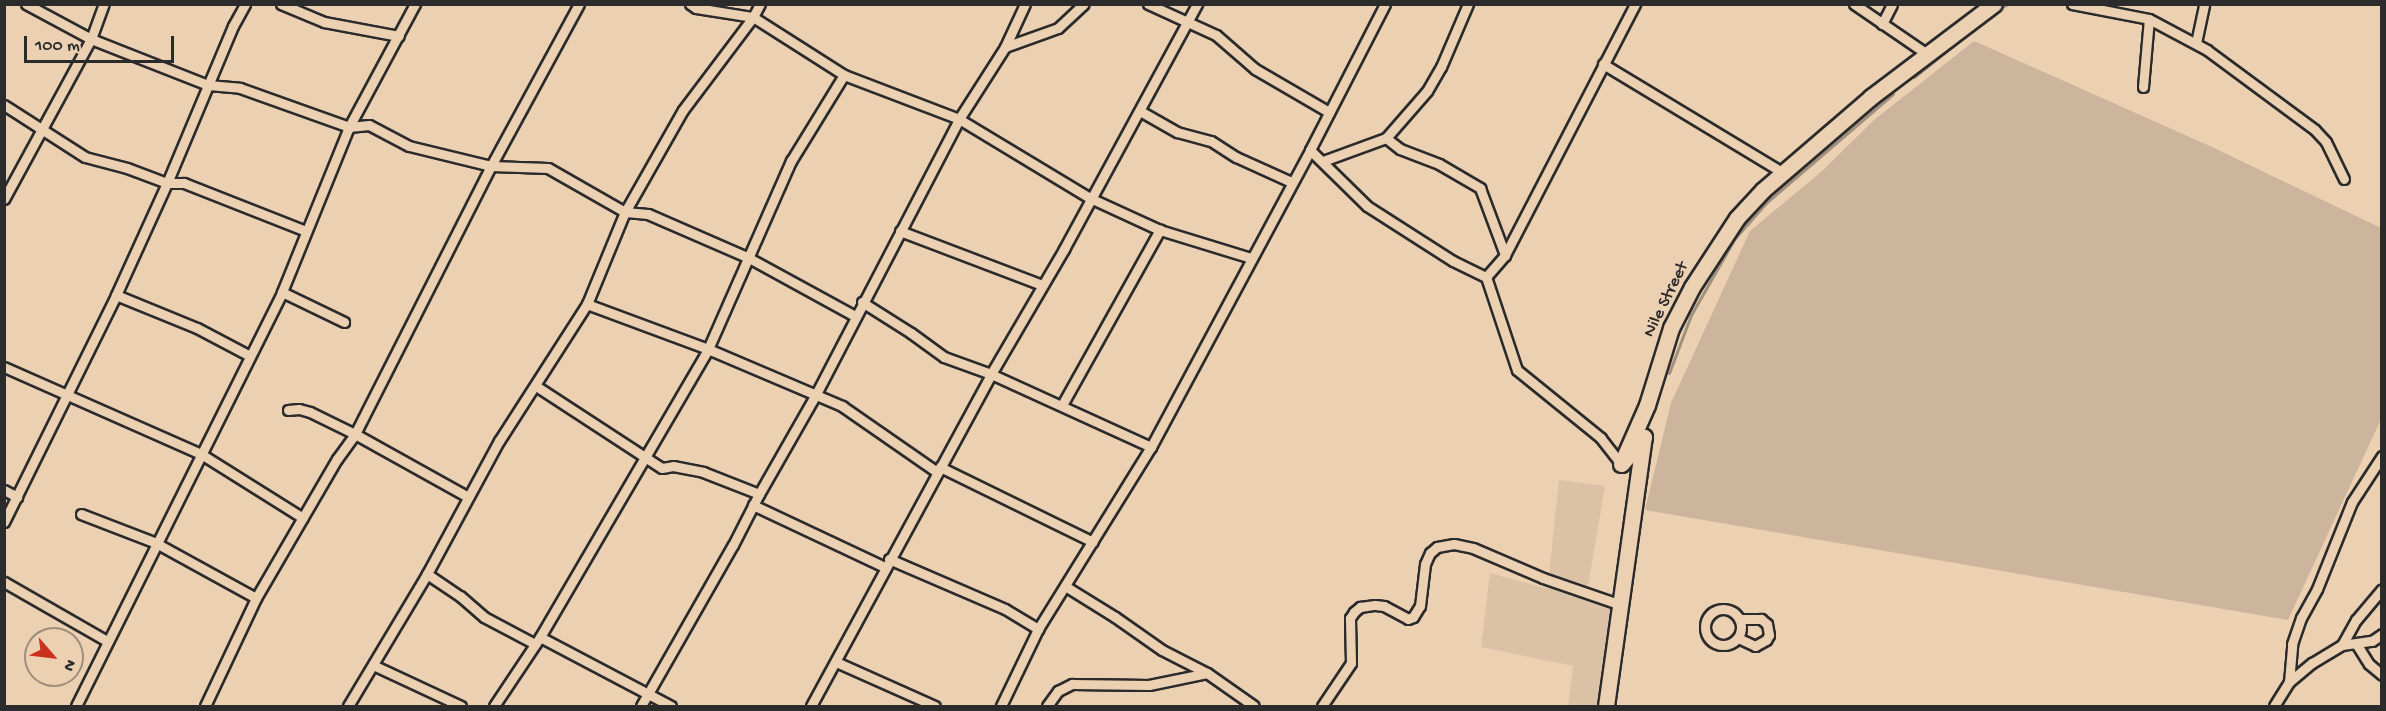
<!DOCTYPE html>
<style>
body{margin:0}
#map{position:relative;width:2386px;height:711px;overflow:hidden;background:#ebd0b2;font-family:"Gochi Hand",sans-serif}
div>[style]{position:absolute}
.built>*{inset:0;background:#dbc2a7}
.green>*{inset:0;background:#ccb59c}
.stream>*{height:3px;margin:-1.5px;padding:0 1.5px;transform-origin:1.5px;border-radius:1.5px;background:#a2907f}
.roads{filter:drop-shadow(2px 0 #2b2b2b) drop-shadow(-2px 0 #2b2b2b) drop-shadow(0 2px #2b2b2b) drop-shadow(0 -2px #2b2b2b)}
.minor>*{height:9px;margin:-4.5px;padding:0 4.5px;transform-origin:4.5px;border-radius:4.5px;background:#ebd0b2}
.minor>.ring{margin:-4.5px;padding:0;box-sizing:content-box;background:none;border:9px solid #ebd0b2;border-radius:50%}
.primary>*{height:15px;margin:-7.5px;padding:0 7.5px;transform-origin:7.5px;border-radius:7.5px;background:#ebd0b2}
span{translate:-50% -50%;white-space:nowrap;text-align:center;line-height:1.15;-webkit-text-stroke:4.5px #ebd0b2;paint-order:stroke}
.street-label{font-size:18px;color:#2b2b2b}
.frame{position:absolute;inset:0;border:6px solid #2b2b2b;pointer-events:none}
.north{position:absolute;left:24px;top:627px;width:60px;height:60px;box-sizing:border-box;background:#ebd0b2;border:2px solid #9e8e7c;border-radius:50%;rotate:118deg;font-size:16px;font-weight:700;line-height:24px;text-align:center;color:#2b2b2b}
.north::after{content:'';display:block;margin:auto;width:21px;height:27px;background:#c8321e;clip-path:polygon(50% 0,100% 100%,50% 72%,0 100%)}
.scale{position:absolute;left:24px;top:36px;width:150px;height:27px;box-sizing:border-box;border:3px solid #2b2b2b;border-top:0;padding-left:8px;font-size:18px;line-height:21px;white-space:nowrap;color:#2b2b2b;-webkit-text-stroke:4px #ebd0b2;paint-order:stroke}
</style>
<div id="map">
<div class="built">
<div style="clip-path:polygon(1559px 480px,1605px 486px,1588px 586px,1549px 574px)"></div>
<div style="clip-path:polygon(1490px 573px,1541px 587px,1614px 599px,1600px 706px,1568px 706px,1573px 666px,1481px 647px)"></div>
</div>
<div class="green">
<div style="clip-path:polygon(1974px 41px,2212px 147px,2381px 228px,2381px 419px,2288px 620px,1645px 510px,1671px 403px,1750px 231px,1821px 172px,1874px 120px)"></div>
</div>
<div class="stream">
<div style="left:1998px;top:9px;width:11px;rotate:-27deg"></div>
<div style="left:1914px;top:77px;width:59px;rotate:-38.8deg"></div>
<div style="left:1669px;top:373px;width:62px;rotate:-69.2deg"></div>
<div style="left:1691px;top:315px;width:89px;rotate:-60.3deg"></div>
<div style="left:1735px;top:238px;width:48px;rotate:-48.4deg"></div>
<div style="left:1767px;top:202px;width:166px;rotate:-40.6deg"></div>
</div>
<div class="roads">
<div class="minor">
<div style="left:26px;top:4px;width:74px;rotate:28.3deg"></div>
<div style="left:91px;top:39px;width:126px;rotate:21.5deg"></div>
<div style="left:208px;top:85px;width:32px;rotate:5deg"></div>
<div style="left:240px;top:88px;width:116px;rotate:19.7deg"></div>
<div style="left:349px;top:127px;width:20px;rotate:-6deg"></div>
<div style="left:369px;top:125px;width:45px;rotate:27.7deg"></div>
<div style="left:409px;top:146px;width:84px;rotate:13.7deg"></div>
<div style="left:491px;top:166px;width:57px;rotate:2deg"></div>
<div style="left:548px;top:168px;width:89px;rotate:29.7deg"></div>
<div style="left:625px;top:212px;width:23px;rotate:5deg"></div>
<div style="left:648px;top:214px;width:110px;rotate:23.5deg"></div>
<div style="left:749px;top:258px;width:121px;rotate:28.7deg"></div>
<div style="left:281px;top:4px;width:47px;rotate:22.7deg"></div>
<div style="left:324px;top:22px;width:76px;rotate:10.6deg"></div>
<div style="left:690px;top:4px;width:7px;rotate:34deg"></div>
<div style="left:696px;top:8px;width:58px;rotate:9deg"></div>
<div style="left:753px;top:17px;width:15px;rotate:-62deg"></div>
<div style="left:1148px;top:4px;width:75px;rotate:24.5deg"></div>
<div style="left:1216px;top:35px;width:52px;rotate:41.1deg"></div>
<div style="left:1255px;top:69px;width:86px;rotate:30.2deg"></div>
<div style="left:1854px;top:4px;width:88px;rotate:34.4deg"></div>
<div style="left:2072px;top:4px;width:78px;rotate:11deg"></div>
<div style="left:2149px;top:19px;width:66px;rotate:28.1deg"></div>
<div style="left:2207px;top:50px;width:134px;rotate:36.5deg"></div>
<div style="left:2315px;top:130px;width:16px;rotate:47deg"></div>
<div style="left:2326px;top:142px;width:41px;rotate:64.1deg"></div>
<div style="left:1882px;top:24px;width:22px;rotate:-63deg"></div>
<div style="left:2196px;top:43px;width:40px;rotate:-78deg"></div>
<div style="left:1005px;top:47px;width:56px;rotate:-19.7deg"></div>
<div style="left:1058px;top:28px;width:35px;rotate:-43deg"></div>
<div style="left:1603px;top:64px;width:209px;rotate:31.1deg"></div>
<div style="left:2143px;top:87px;width:68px;rotate:-85deg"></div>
<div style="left:4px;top:105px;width:96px;rotate:32.7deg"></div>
<div style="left:85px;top:157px;width:43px;rotate:14.7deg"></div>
<div style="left:127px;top:168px;width:43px;rotate:20.6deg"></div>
<div style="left:167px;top:183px;width:17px"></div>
<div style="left:184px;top:183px;width:131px;rotate:21.5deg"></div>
<div style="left:1140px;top:111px;width:43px;rotate:29.6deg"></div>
<div style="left:1177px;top:132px;width:35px;rotate:15deg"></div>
<div style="left:1211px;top:141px;width:30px;rotate:33deg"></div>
<div style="left:1236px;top:157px;width:58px;rotate:24.4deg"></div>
<div style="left:1386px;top:138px;width:18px;rotate:38deg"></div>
<div style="left:1400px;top:149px;width:42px;rotate:21deg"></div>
<div style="left:1439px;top:164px;width:48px;rotate:30.3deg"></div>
<div style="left:1480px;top:188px;width:72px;rotate:69.5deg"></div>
<div style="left:1310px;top:150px;width:164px;rotate:-62.8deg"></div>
<div style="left:1323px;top:161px;width:67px;rotate:-20.1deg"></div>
<div style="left:1386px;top:138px;width:62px;rotate:-48.9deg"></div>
<div style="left:1427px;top:91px;width:28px;rotate:-60deg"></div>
<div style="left:1441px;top:67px;width:69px;rotate:-66.8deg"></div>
<div style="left:4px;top:199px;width:182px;rotate:-61.5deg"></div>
<div style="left:91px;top:39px;width:37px;rotate:-70deg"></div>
<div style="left:900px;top:231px;width:152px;rotate:20.8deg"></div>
<div style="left:282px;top:292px;width:69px;rotate:25.8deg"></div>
<div style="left:116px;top:295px;width:87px;rotate:22.2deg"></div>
<div style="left:197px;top:328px;width:60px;rotate:27.8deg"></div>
<div style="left:862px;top:302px;width:58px;rotate:32.3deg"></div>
<div style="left:911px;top:333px;width:41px;rotate:36deg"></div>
<div style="left:944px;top:357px;width:50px;rotate:19.9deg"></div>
<div style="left:991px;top:374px;width:176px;rotate:24.5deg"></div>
<div style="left:587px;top:304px;width:129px;rotate:20.4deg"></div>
<div style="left:708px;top:349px;width:146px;rotate:23deg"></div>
<div style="left:842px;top:406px;width:116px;rotate:34.8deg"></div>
<div style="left:4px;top:367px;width:215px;rotate:23.8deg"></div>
<div style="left:201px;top:454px;width:120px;rotate:32.1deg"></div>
<div style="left:536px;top:386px;width:150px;rotate:33.1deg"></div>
<div style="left:662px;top:468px;width:11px;rotate:-10deg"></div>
<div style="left:673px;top:466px;width:31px;rotate:11deg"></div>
<div style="left:703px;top:472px;width:60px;rotate:21.4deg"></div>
<div style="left:1062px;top:405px;width:201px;rotate:-60.8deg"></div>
<div style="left:288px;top:410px;width:11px;rotate:-5deg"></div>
<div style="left:299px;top:409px;width:11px;rotate:15deg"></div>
<div style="left:310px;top:412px;width:50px;rotate:26.1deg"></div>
<div style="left:355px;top:434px;width:129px;rotate:29.1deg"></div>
<div style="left:1621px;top:464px;width:33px;rotate:-128deg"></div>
<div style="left:1601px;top:438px;width:108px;rotate:-141deg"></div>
<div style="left:1517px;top:370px;width:98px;rotate:-108.4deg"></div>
<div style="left:1486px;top:277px;width:29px;rotate:-49deg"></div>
<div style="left:1505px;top:255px;width:283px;rotate:-62.6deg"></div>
<div style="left:940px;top:467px;width:170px;rotate:26.1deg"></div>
<div style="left:4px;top:490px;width:15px;rotate:28deg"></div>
<div style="left:753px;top:505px;width:146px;rotate:25.2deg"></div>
<div style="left:81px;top:514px;width:80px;rotate:21.1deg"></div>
<div style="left:156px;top:543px;width:114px;rotate:28.8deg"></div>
<div style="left:4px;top:522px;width:253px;rotate:-63.7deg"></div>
<div style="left:116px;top:295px;width:123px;rotate:-65.5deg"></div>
<div style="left:167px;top:183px;width:170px;rotate:-67.2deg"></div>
<div style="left:233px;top:26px;width:25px;rotate:-61deg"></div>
<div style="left:889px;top:559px;width:126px;rotate:23.3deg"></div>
<div style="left:1005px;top:609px;width:39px;rotate:31deg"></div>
<div style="left:427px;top:574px;width:40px;rotate:34deg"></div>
<div style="left:460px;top:596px;width:32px;rotate:41deg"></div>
<div style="left:484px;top:617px;width:58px;rotate:27.9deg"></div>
<div style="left:4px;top:582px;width:119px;rotate:29.8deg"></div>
<div style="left:1065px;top:586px;width:59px;rotate:31.8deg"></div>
<div style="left:1115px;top:617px;width:57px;rotate:35.1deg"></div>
<div style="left:1162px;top:650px;width:51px;rotate:27.1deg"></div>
<div style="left:1207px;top:673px;width:57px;rotate:35.1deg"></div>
<div class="ring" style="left:1705px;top:609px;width:27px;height:27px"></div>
<div style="left:540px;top:637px;width:148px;rotate:27.8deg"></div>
<div style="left:1738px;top:638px;width:19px;rotate:25deg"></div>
<div style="left:1755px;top:646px;width:13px;rotate:-29deg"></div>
<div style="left:1766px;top:640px;width:6px;rotate:-59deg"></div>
<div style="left:1769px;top:635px;width:11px;rotate:-100deg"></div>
<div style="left:1767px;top:624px;width:8px;rotate:-140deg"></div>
<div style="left:1761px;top:619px;width:22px;rotate:180deg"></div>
<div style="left:2342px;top:645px;width:30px;rotate:-8deg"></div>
<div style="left:2372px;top:641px;width:12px;rotate:-35deg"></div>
<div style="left:2357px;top:645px;width:22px;rotate:58deg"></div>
<div style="left:2369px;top:664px;width:17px;rotate:40deg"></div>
<div style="left:836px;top:662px;width:108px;rotate:24deg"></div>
<div style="left:373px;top:665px;width:97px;rotate:25deg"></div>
<div style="left:2289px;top:682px;width:38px;rotate:-85deg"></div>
<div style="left:2292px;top:644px;width:28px;rotate:-71deg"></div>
<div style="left:2301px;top:618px;width:33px;rotate:-61deg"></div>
<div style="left:2317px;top:589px;width:94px;rotate:-68.1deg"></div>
<div style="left:2352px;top:502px;width:55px;rotate:-56.9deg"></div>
<div style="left:76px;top:706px;width:462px;rotate:-63.5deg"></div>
<div style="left:282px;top:292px;width:178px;rotate:-67.9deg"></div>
<div style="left:349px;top:127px;width:140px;rotate:-61.8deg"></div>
<div style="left:205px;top:706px;width:119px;rotate:-64.7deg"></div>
<div style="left:256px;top:598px;width:161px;rotate:-59.8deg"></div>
<div style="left:337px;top:459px;width:31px;rotate:-54deg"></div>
<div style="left:355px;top:434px;width:301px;rotate:-63.1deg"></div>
<div style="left:491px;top:166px;width:184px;rotate:-61.5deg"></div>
<div style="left:348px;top:706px;width:154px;rotate:-59.1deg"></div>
<div style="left:427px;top:574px;width:151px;rotate:-61.6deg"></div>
<div style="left:499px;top:441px;width:163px;rotate:-57.3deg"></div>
<div style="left:587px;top:304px;width:100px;rotate:-67.6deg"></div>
<div style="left:625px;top:212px;width:117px;rotate:-60.4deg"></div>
<div style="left:683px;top:110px;width:116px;rotate:-53deg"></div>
<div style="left:753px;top:17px;width:108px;rotate:32.5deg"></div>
<div style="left:844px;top:75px;width:123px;rotate:20.9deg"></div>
<div style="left:959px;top:119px;width:153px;rotate:31.1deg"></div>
<div style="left:1090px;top:198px;width:77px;rotate:24.6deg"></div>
<div style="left:1160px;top:230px;width:95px;rotate:17.1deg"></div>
<div style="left:494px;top:706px;width:83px;rotate:-56.3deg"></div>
<div style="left:540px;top:637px;width:333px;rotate:-59.7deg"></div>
<div style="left:708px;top:349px;width:206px;rotate:-66.2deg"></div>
<div style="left:791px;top:161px;width:101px;rotate:-58.4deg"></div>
<div style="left:641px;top:706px;width:185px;rotate:-60.3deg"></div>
<div style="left:733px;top:545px;width:57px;rotate:-63deg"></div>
<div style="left:759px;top:494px;width:113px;rotate:-60.3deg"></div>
<div style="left:815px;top:396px;width:312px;rotate:-62.5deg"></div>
<div style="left:959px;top:119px;width:85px;rotate:-57.4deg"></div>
<div style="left:1005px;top:47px;width:47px;rotate:-65.1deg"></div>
<div style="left:811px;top:706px;width:378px;rotate:-61.5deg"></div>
<div style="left:991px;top:374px;width:145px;rotate:-59.7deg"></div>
<div style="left:1064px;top:249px;width:279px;rotate:-61.5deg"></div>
<div style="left:1001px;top:706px;width:85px;rotate:-64.3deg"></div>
<div style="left:1038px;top:629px;width:214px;rotate:-58.2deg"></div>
<div style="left:1151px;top:447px;width:337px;rotate:-61.8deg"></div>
<div style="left:1310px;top:150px;width:80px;rotate:44.5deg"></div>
<div style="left:1367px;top:206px;width:102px;rotate:32.6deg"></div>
<div style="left:1453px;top:261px;width:37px;rotate:26deg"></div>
<div style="left:1047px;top:706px;width:19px;rotate:-54deg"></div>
<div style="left:1058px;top:691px;width:16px;rotate:-27deg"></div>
<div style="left:1072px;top:684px;width:77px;rotate:0.7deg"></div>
<div style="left:1149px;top:685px;width:59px;rotate:-11.7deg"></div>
<div style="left:1322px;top:706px;width:52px;rotate:-56deg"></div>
<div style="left:1351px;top:663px;width:45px;rotate:-91.3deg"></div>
<div style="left:1350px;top:618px;width:7px;rotate:-56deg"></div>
<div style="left:1354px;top:612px;width:8px;rotate:-40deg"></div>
<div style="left:1360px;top:607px;width:15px;rotate:-8deg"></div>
<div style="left:1375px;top:605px;width:9px;rotate:6deg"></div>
<div style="left:1384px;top:606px;width:27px;rotate:28deg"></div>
<div style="left:1408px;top:619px;width:5px;rotate:-22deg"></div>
<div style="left:1413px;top:617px;width:13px;rotate:-58deg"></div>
<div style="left:1420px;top:606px;width:42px;rotate:-83.2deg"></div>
<div style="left:1425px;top:564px;width:12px;rotate:-66deg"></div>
<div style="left:1430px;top:553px;width:9px;rotate:-41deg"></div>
<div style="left:1437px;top:547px;width:17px;rotate:-10deg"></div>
<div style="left:1454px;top:544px;width:19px;rotate:12deg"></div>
<div style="left:1473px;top:548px;width:76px;rotate:23.2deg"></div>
<div style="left:1543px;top:578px;width:79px;rotate:19.1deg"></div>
<div style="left:2274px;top:706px;width:28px;rotate:-58deg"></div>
<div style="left:2289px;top:682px;width:30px;rotate:-40deg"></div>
<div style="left:2312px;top:663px;width:35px;rotate:-31deg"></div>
<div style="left:2342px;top:645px;width:29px;rotate:-61deg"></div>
<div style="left:2356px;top:620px;width:40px;rotate:-50deg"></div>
</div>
<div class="primary">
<div style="left:1606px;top:706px;width:272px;rotate:-82deg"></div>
<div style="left:1644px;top:437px;width:35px;rotate:130deg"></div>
<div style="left:1621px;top:464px;width:64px;rotate:-66.2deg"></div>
<div style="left:1647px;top:405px;width:81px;rotate:-72.7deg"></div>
<div style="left:1671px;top:328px;width:46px;rotate:-62.9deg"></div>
<div style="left:1692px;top:287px;width:82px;rotate:-56.9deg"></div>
<div style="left:1737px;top:218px;width:38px;rotate:-47deg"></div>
<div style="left:1763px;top:190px;width:143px;rotate:-40.7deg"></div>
<div style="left:1871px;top:97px;width:154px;rotate:-37.1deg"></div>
</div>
</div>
<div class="street-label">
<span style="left:1667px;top:300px;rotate:-64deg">Nile Street</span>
</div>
<div class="frame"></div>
<div class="north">N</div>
<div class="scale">100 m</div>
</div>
